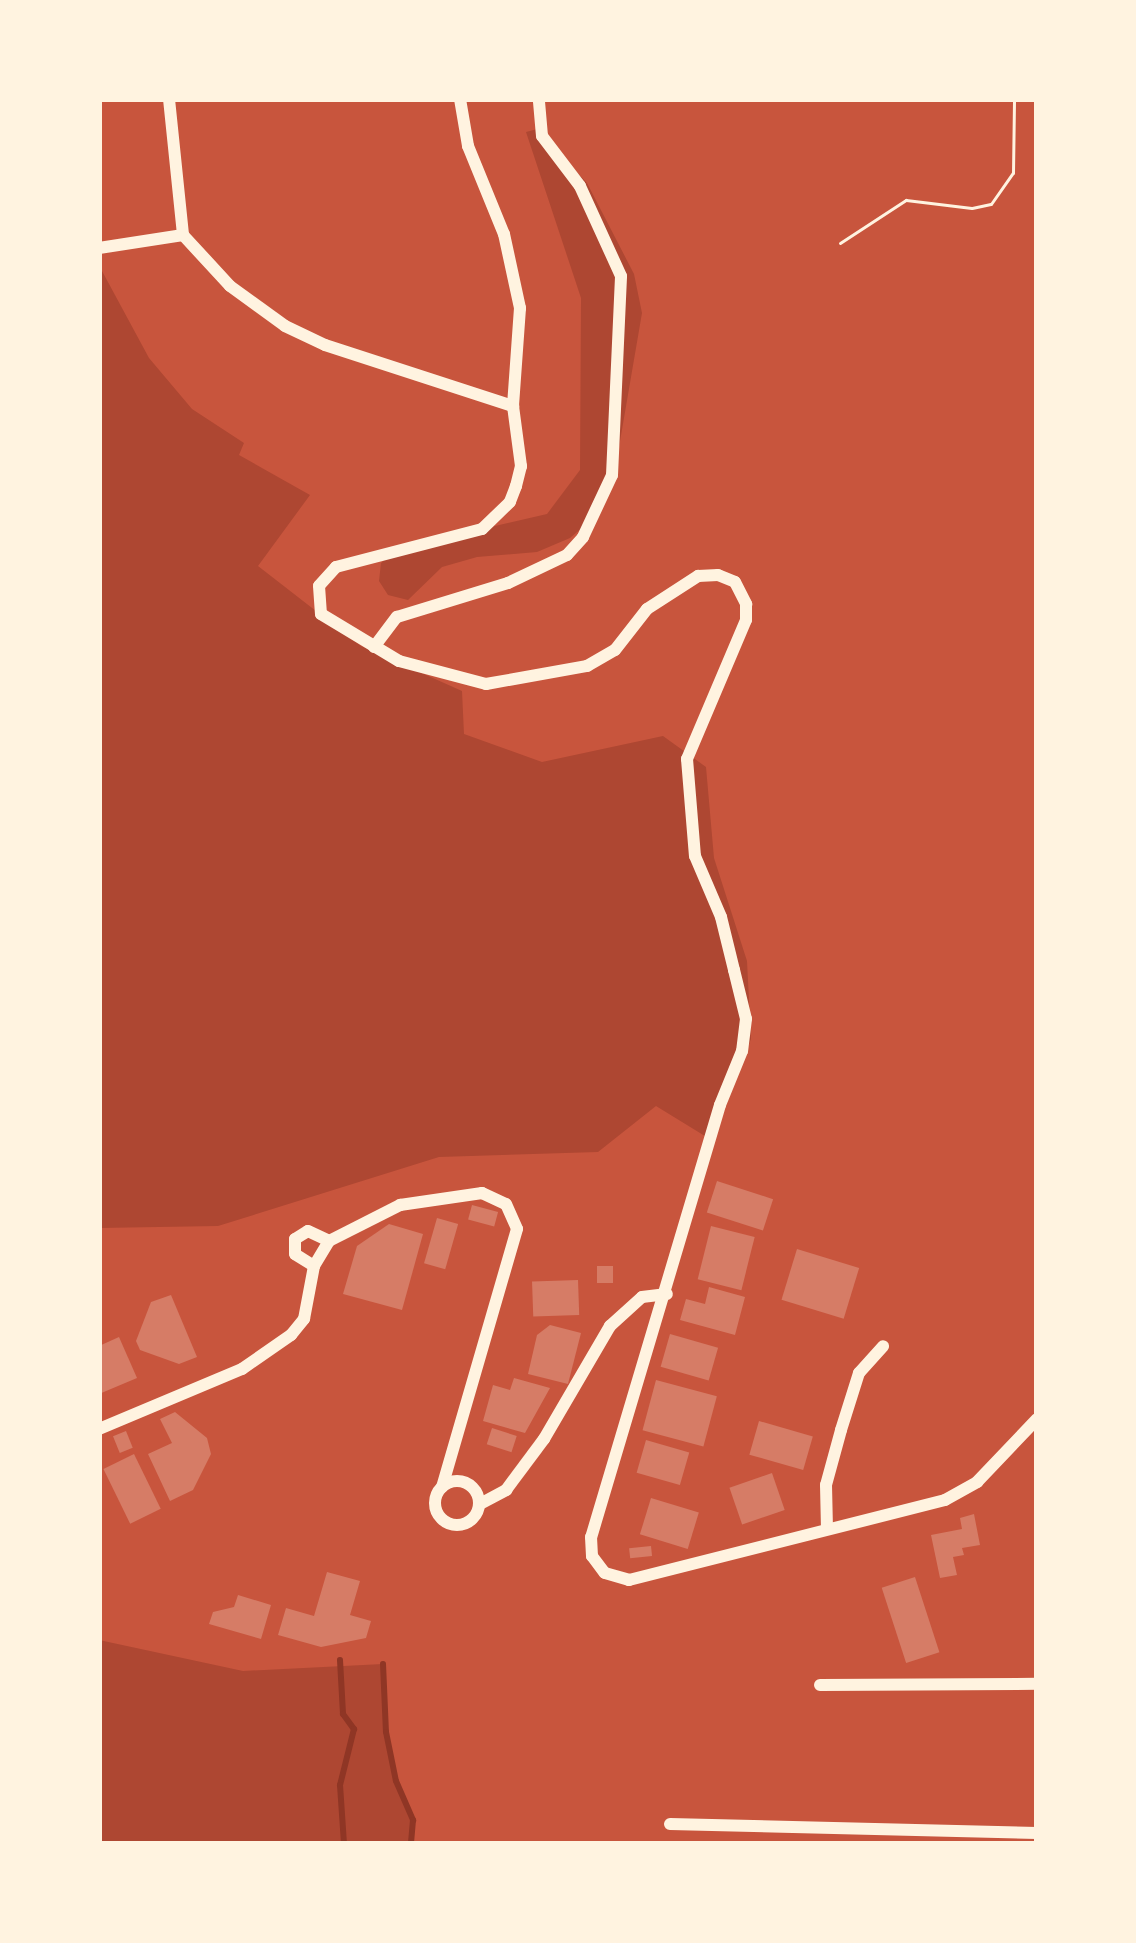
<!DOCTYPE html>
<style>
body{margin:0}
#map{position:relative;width:1136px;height:1943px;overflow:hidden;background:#c8553d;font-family:"Fira Sans Condensed",sans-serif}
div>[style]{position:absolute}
.green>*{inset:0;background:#ae4732}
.stream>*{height:6px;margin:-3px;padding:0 3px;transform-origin:3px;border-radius:3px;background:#8f3625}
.building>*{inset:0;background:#d67c66;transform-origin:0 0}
.path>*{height:3px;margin:-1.5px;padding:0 1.5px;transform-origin:1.5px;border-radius:1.5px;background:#fff3e0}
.minor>*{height:12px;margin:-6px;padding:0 6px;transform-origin:6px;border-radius:6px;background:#fff3e0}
.minor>.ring{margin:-6px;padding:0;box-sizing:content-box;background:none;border:12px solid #fff3e0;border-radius:50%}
span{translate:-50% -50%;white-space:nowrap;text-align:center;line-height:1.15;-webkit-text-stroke:10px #fff3e0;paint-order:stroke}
.frame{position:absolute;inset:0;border:102px solid #fff3e0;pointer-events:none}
</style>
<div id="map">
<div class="green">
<div style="clip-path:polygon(545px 127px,551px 145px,587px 183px,634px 274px,642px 313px,613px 482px,597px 515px,570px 538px,537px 552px,477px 557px,442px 567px,408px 600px,388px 595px,379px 581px,381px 563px,396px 549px,547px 514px,580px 470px,581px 298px,526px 132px)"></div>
<div style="clip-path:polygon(102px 271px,149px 358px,192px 409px,244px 443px,239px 455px,310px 495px,258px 566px,361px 646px,462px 691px,464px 734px,542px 762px,663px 736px,706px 767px,714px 858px,747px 961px,751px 1039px,713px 1141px,656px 1106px,598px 1152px,439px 1157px,218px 1226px,99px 1228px)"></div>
<div style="clip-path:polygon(99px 1640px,243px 1671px,383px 1664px,386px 1732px,396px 1781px,413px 1820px,411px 1844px,99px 1844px)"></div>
</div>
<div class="stream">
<div style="left:340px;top:1660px;width:54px;rotate:86.8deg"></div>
<div style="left:343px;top:1714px;width:19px;rotate:54deg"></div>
<div style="left:354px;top:1729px;width:58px;rotate:104deg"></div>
<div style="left:340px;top:1785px;width:59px;rotate:86.1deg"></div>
<div style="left:383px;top:1664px;width:68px;rotate:87.5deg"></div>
<div style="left:386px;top:1732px;width:50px;rotate:78.5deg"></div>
<div style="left:396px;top:1781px;width:43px;rotate:66.4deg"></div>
<div style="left:413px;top:1820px;width:24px;rotate:95deg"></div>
</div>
<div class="building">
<div style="left:717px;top:1181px;width:59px;height:33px;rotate:18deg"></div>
<div style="left:472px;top:1205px;width:27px;height:15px;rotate:15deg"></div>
<div style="left:437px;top:1218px;width:22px;height:47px;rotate:16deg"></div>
<div style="clip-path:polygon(389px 1224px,423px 1234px,402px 1310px,343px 1294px,357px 1246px)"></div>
<div style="left:711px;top:1226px;width:45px;height:55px;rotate:14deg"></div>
<div style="left:797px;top:1249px;width:65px;height:53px;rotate:17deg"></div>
<div style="left:597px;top:1266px;width:16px;height:17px"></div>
<div style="left:578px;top:1280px;width:35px;height:46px;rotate:88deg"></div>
<div style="clip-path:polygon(709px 1287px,745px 1297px,735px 1335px,680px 1320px,686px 1299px,705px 1304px)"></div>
<div style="clip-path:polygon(171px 1295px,197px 1357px,179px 1364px,140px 1350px,136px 1341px,151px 1302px)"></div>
<div style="clip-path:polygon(550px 1325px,581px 1333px,568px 1384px,528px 1374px,537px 1335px)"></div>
<div style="left:670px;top:1334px;width:50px;height:34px;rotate:16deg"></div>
<div style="clip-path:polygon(119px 1337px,137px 1378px,99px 1394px,99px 1346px)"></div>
<div style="clip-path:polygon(514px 1378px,550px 1388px,525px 1433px,483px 1421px,493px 1385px,510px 1390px)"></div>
<div style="left:656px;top:1380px;width:63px;height:52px;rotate:15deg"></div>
<div style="clip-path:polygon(175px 1412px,207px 1438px,211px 1454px,193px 1490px,170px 1501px,148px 1454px,172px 1443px,160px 1419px)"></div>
<div style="left:759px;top:1421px;width:56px;height:35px;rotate:16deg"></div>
<div style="left:492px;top:1428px;width:26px;height:17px;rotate:18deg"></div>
<div style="left:126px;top:1431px;width:18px;height:14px;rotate:68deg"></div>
<div style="left:646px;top:1440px;width:45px;height:34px;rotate:16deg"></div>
<div style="left:134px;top:1454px;width:61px;height:34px;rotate:64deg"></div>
<div style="left:772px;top:1473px;width:39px;height:45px;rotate:71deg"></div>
<div style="left:651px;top:1498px;width:50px;height:38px;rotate:17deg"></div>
<div style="clip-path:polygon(974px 1514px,980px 1545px,962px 1548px,964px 1555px,953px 1557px,957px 1575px,940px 1578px,931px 1535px,962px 1529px,960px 1518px)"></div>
<div style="left:651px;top:1546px;width:10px;height:22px;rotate:84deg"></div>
<div style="clip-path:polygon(327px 1572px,360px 1581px,350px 1615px,371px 1621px,366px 1638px,321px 1647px,278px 1635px,286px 1608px,314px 1616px)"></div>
<div style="left:915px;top:1577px;width:79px;height:35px;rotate:72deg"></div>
<div style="clip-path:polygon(238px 1595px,271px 1605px,261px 1639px,209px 1624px,213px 1612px,234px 1607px)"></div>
</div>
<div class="path">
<div style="left:840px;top:243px;width:79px;rotate:-33.1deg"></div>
<div style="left:906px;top:200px;width:66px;rotate:6.9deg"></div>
<div style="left:972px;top:208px;width:19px;rotate:-12deg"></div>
<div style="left:991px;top:204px;width:38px;rotate:-55deg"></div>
<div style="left:1013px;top:173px;width:74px;rotate:-89.2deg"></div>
</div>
<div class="minor">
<div style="left:169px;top:99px;width:137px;rotate:84.1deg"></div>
<div style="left:460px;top:99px;width:48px;rotate:80.3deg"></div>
<div style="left:468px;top:146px;width:95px;rotate:67.8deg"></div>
<div style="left:504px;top:234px;width:76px;rotate:77.8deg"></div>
<div style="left:520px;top:308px;width:98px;rotate:94.1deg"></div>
<div style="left:513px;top:406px;width:61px;rotate:82.4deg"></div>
<div style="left:521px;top:466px;width:21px;rotate:104deg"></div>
<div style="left:516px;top:486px;width:17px;rotate:111deg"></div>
<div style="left:510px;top:502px;width:39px;rotate:136deg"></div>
<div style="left:482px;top:529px;width:151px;rotate:165.4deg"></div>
<div style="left:336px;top:567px;width:25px;rotate:132deg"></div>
<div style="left:319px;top:586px;width:28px;rotate:86deg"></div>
<div style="left:321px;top:614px;width:91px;rotate:31.1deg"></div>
<div style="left:399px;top:661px;width:90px;rotate:14.8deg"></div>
<div style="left:486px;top:684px;width:103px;rotate:-10.1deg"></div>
<div style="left:587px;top:666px;width:32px;rotate:-30deg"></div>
<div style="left:615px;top:650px;width:52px;rotate:-52deg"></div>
<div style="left:647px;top:609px;width:61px;rotate:-32.9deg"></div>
<div style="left:698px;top:576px;width:20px;rotate:-3deg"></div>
<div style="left:718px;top:575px;width:18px;rotate:22deg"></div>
<div style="left:735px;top:582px;width:25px;rotate:63deg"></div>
<div style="left:746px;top:604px;width:16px;rotate:90deg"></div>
<div style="left:746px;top:620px;width:151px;rotate:113deg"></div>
<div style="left:687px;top:759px;width:97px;rotate:85.3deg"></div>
<div style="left:695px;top:856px;width:66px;rotate:66.9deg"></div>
<div style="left:721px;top:917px;width:55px;rotate:76.2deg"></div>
<div style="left:734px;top:970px;width:50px;rotate:76.2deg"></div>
<div style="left:746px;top:1019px;width:32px;rotate:97deg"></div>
<div style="left:742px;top:1051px;width:58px;rotate:112.2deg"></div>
<div style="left:720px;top:1105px;width:451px;rotate:106.6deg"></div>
<div style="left:591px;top:1537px;width:19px;rotate:87deg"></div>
<div style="left:592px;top:1556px;width:21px;rotate:53deg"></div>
<div style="left:605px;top:1573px;width:25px;rotate:16deg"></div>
<div style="left:629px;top:1580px;width:326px;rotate:-14.2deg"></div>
<div style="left:945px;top:1500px;width:37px;rotate:-29deg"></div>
<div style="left:977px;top:1482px;width:87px;rotate:-46.4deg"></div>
<div style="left:99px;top:248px;width:85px;rotate:-8.8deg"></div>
<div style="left:183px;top:235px;width:69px;rotate:47.3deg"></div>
<div style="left:230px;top:286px;width:68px;rotate:36deg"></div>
<div style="left:285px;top:326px;width:44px;rotate:25.4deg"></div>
<div style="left:325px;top:345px;width:198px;rotate:18deg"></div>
<div style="left:374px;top:647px;width:38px;rotate:-53deg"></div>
<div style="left:397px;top:617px;width:116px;rotate:-17deg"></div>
<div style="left:508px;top:583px;width:65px;rotate:-25.4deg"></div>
<div style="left:567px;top:555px;width:24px;rotate:-48deg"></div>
<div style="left:583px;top:537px;width:68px;rotate:-64.9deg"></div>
<div style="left:612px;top:475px;width:199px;rotate:-87.4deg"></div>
<div style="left:621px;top:276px;width:99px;rotate:-114.5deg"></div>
<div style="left:580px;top:186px;width:63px;rotate:-127.2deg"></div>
<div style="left:542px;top:136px;width:37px;rotate:-95deg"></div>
<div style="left:314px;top:1266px;width:22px;rotate:-148deg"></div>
<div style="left:295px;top:1254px;width:15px;rotate:-90deg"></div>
<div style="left:295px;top:1239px;width:15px;rotate:-32deg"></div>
<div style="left:308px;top:1231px;width:23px;rotate:25deg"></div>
<div style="left:99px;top:1429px;width:155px;rotate:-22.8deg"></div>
<div style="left:242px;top:1369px;width:60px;rotate:-34.8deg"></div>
<div style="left:291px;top:1335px;width:21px;rotate:-51deg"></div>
<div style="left:304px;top:1319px;width:54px;rotate:-79.3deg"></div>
<div style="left:314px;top:1266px;width:29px;rotate:-59deg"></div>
<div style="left:329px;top:1241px;width:80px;rotate:-26.9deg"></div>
<div style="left:400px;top:1205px;width:83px;rotate:-8.3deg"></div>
<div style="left:482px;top:1193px;width:26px;rotate:25deg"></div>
<div style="left:506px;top:1204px;width:27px;rotate:66deg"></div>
<div style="left:517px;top:1229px;width:269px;rotate:106.2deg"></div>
<div class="ring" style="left:435px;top:1481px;width:32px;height:32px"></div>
<div style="left:480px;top:1504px;width:30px;rotate:-28deg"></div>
<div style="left:506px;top:1490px;width:64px;rotate:-53.3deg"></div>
<div style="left:544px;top:1439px;width:131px;rotate:-59.7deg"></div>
<div style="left:610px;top:1326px;width:43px;rotate:-42.2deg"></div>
<div style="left:642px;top:1297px;width:25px;rotate:-7deg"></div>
<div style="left:827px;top:1529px;width:44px;rotate:-91.3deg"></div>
<div style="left:826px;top:1485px;width:57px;rotate:-74.7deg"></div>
<div style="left:841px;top:1430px;width:60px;rotate:-72.5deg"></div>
<div style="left:859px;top:1373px;width:36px;rotate:-48deg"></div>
<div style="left:820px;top:1685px;width:217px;rotate:-0.3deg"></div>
<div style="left:670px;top:1824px;width:367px;rotate:1.4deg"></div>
</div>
<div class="frame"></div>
</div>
